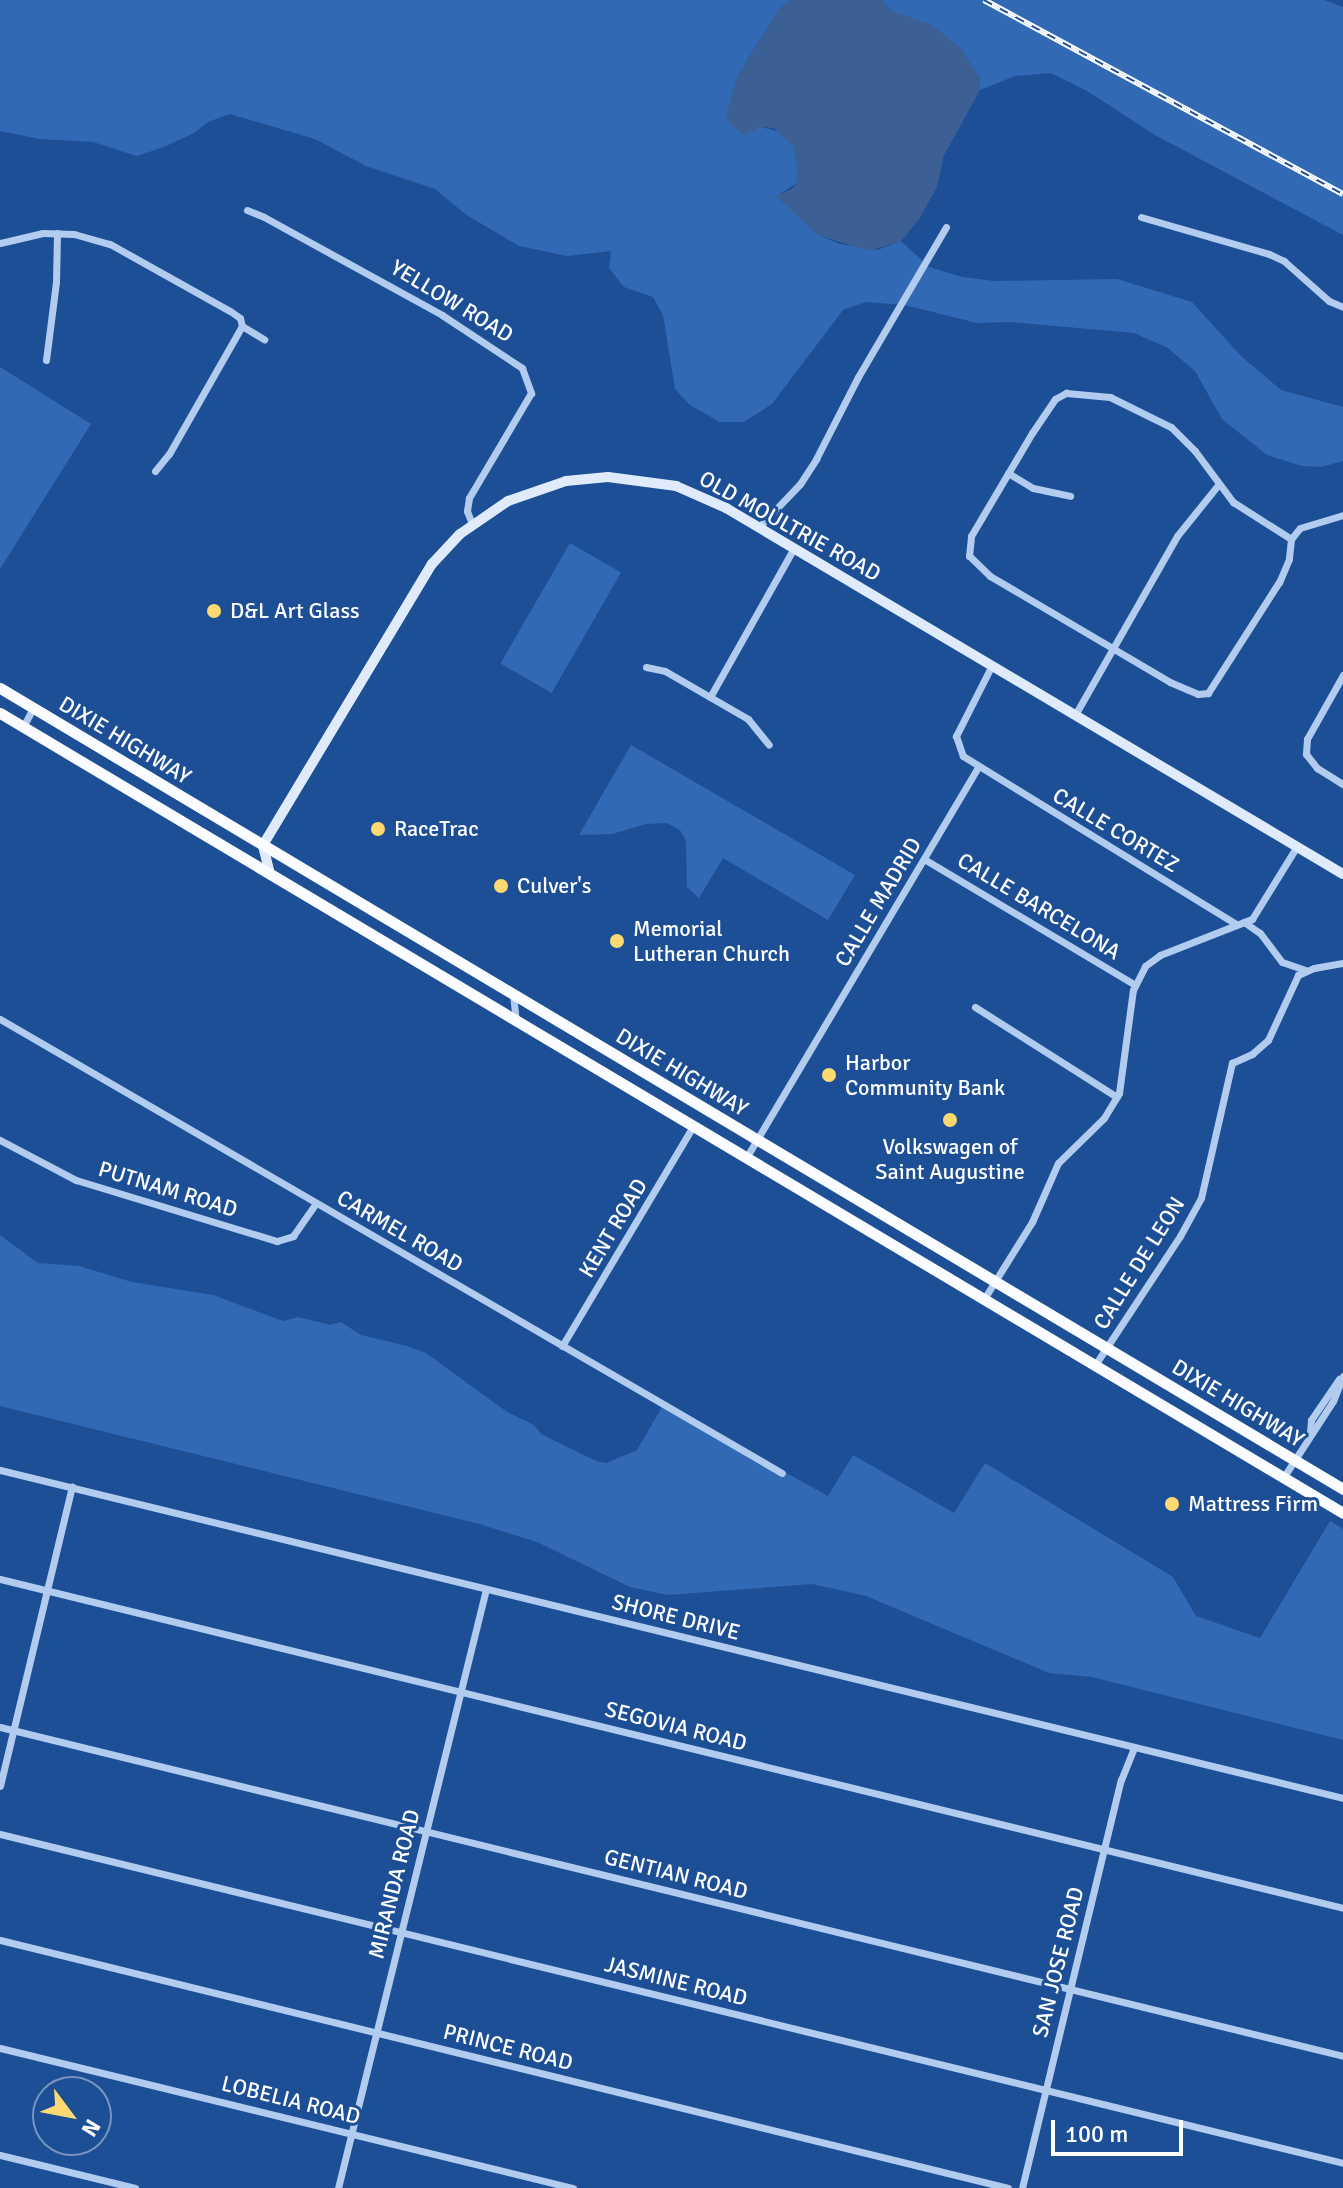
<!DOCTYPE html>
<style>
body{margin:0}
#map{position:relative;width:1343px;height:2188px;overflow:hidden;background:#1d4f96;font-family:Signika,sans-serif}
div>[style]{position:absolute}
.green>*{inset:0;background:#3269b4;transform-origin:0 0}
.water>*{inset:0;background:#3d6094}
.street>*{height:7px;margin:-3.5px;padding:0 3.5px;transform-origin:3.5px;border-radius:3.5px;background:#b1ccef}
.secondary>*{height:10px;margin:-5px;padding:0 5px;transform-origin:5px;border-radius:5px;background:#dfeafb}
.primary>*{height:11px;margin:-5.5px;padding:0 5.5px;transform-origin:5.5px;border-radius:5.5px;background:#fafcff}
.rail>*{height:6px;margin-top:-3px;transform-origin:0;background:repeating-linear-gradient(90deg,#1d4f96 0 9px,#fff 0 18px);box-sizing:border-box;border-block:2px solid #fff}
.dots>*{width:22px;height:22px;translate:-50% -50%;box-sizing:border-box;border:4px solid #1d4f96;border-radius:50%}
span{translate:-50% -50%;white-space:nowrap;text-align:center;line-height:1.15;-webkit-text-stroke:6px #1d4f96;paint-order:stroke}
.street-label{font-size:22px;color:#fff}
.poi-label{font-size:22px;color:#fff}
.left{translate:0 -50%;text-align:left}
.north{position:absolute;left:32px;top:2076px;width:80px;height:80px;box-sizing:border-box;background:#1d4f96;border:2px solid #7795c0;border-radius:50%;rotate:122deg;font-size:22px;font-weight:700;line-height:32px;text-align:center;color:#fff}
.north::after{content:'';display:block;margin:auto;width:28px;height:36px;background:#fed971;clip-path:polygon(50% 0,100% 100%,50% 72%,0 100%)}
.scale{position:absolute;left:1051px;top:2120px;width:132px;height:36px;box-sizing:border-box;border:4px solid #fff;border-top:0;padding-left:10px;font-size:24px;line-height:28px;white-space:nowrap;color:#fff;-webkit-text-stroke:6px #1d4f96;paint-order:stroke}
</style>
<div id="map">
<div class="green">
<div style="clip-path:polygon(0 0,792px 0,779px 9px,737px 77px,761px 127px,781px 132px,793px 146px,798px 168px,797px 183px,777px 196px,818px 235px,840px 244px,877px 250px,901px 241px,929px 267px,962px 277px,994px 281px,1117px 279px,1192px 302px,1241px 356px,1281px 390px,1343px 407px,1343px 461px,1321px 467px,1302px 466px,1267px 455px,1222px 419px,1195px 371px,1168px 348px,1134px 333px,1010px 322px,977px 323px,905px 305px,866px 302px,843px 310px,772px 404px,744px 422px,720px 422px,690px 405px,675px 389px,663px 315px,653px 297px,624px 287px,609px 268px,611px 251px,567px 256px,519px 246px,465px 214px,435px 189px,366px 166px,315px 139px,230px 114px,208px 122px,194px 133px,164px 147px,137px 156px,93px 142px,39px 139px,0 131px)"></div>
<div style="clip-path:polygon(882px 0,1324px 0,1343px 7px,1343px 235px,1155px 135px,1087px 91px,1051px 73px,1015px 76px,980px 90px,979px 76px,890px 10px)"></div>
<div style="clip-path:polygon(0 367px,91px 424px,0 569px)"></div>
<div style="left:570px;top:543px;width:59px;height:139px;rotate:30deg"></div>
<div style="clip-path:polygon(631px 745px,855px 875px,828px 920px,723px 858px,699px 898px,687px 887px,686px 841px,680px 830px,667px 823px,646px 824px,612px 834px,579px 835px)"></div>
<div style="clip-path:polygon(0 1235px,38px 1263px,79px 1266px,132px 1282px,213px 1295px,283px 1321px,298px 1317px,330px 1325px,341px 1322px,361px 1335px,407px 1346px,426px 1353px,507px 1412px,534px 1425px,541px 1434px,596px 1461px,606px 1463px,637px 1450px,663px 1405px,828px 1496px,853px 1455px,954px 1513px,985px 1463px,1173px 1577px,1196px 1616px,1260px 1638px,1330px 1521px,1343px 1529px,1343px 1740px,1092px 1677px,1049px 1673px,866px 1596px,812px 1584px,668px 1595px,630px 1587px,537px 1542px,479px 1524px,0 1406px)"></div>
</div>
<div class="water">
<div style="clip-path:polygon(792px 0,882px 0,890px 10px,931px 25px,960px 47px,979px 77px,980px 90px,944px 155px,937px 187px,920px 218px,901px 241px,869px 251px,818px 235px,776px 196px,792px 189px,797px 183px,798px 168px,793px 146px,774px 128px,761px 127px,744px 135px,730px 124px,726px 115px,737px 77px,779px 9px)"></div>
</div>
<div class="street">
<div style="left:247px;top:210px;width:18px;rotate:22deg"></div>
<div style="left:264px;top:217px;width:203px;rotate:28.8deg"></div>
<div style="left:442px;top:315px;width:96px;rotate:33.5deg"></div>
<div style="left:522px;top:368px;width:27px;rotate:70deg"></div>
<div style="left:531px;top:393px;width:122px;rotate:120.6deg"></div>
<div style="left:469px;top:498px;width:13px;rotate:99deg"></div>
<div style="left:467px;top:511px;width:14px;rotate:69deg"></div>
<div style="left:1141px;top:217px;width:133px;rotate:16.1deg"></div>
<div style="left:1269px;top:254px;width:17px;rotate:25deg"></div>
<div style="left:1284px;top:261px;width:60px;rotate:41.6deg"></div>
<div style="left:1329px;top:301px;width:15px;rotate:23deg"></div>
<div style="left:0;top:243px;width:44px;rotate:-13.1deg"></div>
<div style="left:43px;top:233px;width:31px;rotate:2deg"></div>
<div style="left:74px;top:234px;width:37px;rotate:16deg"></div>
<div style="left:110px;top:244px;width:137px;rotate:29.2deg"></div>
<div style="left:230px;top:311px;width:12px;rotate:35deg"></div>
<div style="left:240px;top:318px;width:8px;rotate:76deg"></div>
<div style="left:242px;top:326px;width:26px;rotate:31deg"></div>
<div style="left:46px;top:360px;width:79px;rotate:-82.7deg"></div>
<div style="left:56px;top:282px;width:49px;rotate:-88.8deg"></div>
<div style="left:1066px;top:393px;width:44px;rotate:5.2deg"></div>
<div style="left:1110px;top:397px;width:68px;rotate:26.2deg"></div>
<div style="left:1171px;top:427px;width:34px;rotate:45deg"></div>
<div style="left:1195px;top:451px;width:64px;rotate:53.3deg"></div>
<div style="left:1233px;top:502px;width:69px;rotate:32.5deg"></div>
<div style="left:1291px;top:539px;width:20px;rotate:96deg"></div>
<div style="left:1289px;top:559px;width:25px;rotate:113deg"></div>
<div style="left:1279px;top:582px;width:132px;rotate:122.6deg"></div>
<div style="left:1208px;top:693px;width:10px;rotate:174deg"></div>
<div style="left:1198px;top:694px;width:30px;rotate:-157deg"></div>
<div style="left:1170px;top:682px;width:209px;rotate:-149.5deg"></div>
<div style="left:990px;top:576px;width:29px;rotate:-136deg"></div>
<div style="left:969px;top:556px;width:20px;rotate:-84deg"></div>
<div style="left:971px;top:536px;width:120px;rotate:-59.4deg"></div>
<div style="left:1032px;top:433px;width:41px;rotate:-55.9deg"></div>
<div style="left:1055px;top:399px;width:13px;rotate:-29deg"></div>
<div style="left:155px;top:471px;width:22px;rotate:-51deg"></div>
<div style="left:169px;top:454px;width:147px;rotate:-60.3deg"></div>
<div style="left:1008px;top:473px;width:29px;rotate:31deg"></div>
<div style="left:1033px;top:488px;width:38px;rotate:12deg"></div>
<div style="left:759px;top:527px;width:59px;rotate:-46.4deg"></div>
<div style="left:800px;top:484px;width:30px;rotate:-57deg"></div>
<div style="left:816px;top:459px;width:92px;rotate:-62.9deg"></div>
<div style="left:858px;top:377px;width:174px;rotate:-59.6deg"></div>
<div style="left:1291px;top:539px;width:14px;rotate:-51deg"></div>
<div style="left:1300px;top:528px;width:45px;rotate:-16.8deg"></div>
<div style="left:992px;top:665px;width:80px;rotate:116.9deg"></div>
<div style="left:956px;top:736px;width:21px;rotate:71deg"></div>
<div style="left:963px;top:756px;width:321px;rotate:31.6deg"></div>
<div style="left:646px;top:667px;width:19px;rotate:12deg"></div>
<div style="left:665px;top:671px;width:96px;rotate:30deg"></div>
<div style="left:748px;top:719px;width:33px;rotate:51deg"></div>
<div style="left:1343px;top:675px;width:73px;rotate:119.4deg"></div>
<div style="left:1307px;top:739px;width:15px;rotate:94deg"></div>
<div style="left:1306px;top:754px;width:18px;rotate:52deg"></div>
<div style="left:1317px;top:768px;width:31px;rotate:32deg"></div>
<div style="left:710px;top:697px;width:171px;rotate:-60.6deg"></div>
<div style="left:1075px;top:715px;width:206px;rotate:-60.3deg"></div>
<div style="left:1177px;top:536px;width:65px;rotate:-51.2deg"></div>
<div style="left:23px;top:727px;width:21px;rotate:-62deg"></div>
<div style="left:924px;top:859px;width:246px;rotate:30.8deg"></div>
<div style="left:1244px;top:922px;width:19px;rotate:35deg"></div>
<div style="left:1260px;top:933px;width:36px;rotate:53deg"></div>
<div style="left:1282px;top:962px;width:24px;rotate:19deg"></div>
<div style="left:513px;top:994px;width:27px;rotate:84deg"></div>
<div style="left:975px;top:1007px;width:168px;rotate:32.4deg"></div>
<div style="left:0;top:1019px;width:904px;rotate:30.14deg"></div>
<div style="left:0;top:1140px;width:86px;rotate:27.8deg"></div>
<div style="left:76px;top:1180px;width:210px;rotate:16.9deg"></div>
<div style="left:277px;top:1241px;width:17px;rotate:-17deg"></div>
<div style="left:293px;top:1236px;width:40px;rotate:-55.1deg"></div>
<div style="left:746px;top:1158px;width:455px;rotate:-59.3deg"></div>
<div style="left:984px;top:1299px;width:91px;rotate:-58.1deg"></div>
<div style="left:1032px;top:1222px;width:64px;rotate:-66.2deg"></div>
<div style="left:1058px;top:1163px;width:64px;rotate:-44.4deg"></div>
<div style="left:1104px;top:1118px;width:29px;rotate:-59deg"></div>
<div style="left:1119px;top:1093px;width:104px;rotate:-82.3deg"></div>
<div style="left:1133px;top:990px;width:27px;rotate:-63deg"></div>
<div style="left:1145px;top:966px;width:19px;rotate:-36deg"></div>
<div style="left:1160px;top:955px;width:99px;rotate:-21.4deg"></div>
<div style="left:1252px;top:919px;width:86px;rotate:-58.3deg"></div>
<div style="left:562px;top:1346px;width:256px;rotate:-59.2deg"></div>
<div style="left:1095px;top:1365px;width:154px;rotate:-56.6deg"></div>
<div style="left:1180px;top:1236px;width:43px;rotate:-61.1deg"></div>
<div style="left:1201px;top:1198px;width:139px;rotate:-77.1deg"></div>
<div style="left:1232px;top:1063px;width:22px;rotate:-24deg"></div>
<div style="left:1252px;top:1054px;width:21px;rotate:-41deg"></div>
<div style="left:1268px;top:1040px;width:72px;rotate:-65.2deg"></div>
<div style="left:1298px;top:975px;width:17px;rotate:-24deg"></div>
<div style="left:1314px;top:968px;width:29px;rotate:-10deg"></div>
<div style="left:1310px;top:1432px;width:12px;rotate:-85deg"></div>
<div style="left:1311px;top:1420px;width:50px;rotate:-55.7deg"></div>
<div style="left:0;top:1470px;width:1382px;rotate:13.72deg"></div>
<div style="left:1283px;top:1478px;width:92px;rotate:-57deg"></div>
<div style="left:1333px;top:1401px;width:27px;rotate:-68deg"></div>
<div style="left:0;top:1579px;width:1383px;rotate:13.76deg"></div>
<div style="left:0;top:1727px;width:1383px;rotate:13.76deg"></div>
<div style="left:0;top:1786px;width:308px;rotate:-76.5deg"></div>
<div style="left:0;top:1834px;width:1383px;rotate:13.76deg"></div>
<div style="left:0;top:1940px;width:1038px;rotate:13.82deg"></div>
<div style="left:0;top:2048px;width:590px;rotate:13.73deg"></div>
<div style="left:0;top:2155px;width:139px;rotate:13.7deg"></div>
<div style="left:338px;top:2188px;width:617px;rotate:-76.12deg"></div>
<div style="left:1022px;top:2188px;width:420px;rotate:-76.4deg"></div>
<div style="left:1121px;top:1780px;width:35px;rotate:-68deg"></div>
</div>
<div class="secondary">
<div style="left:270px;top:874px;width:30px;rotate:-104deg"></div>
<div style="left:263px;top:845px;width:328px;rotate:-59deg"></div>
<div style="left:432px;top:564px;width:41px;rotate:-47deg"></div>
<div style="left:460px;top:534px;width:58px;rotate:-34.5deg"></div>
<div style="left:508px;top:501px;width:61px;rotate:-19deg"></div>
<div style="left:566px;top:481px;width:42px;rotate:-5.4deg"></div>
<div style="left:608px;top:477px;width:69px;rotate:7.5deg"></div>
<div style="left:676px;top:486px;width:55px;rotate:23.7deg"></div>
<div style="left:726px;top:508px;width:717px;rotate:30.68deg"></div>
</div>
<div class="primary">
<div style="left:0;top:688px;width:1564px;rotate:30.81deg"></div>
<div style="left:0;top:713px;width:1563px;rotate:30.78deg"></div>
</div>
<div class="rail">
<div style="left:984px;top:0;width:408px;rotate:28.4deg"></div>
</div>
<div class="dots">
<div style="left:214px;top:611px;background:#fed971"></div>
<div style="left:378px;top:829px;background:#fed971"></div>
<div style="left:501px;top:886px;background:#fed971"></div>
<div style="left:617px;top:941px;background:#fed971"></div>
<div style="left:829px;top:1075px;background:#fed971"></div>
<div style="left:950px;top:1120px;background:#fed971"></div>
<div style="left:1172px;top:1504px;background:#fed971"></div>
</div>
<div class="street-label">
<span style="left:452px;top:301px;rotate:31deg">YELLOW ROAD</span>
<span style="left:790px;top:526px;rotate:29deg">OLD MOULTRIE ROAD</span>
<span style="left:125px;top:740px;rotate:31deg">DIXIE HIGHWAY</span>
<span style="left:1116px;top:830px;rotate:31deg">CALLE CORTEZ</span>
<span style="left:878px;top:902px;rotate:-59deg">CALLE MADRID</span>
<span style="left:1039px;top:906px;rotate:31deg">CALLE BARCELONA</span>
<span style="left:682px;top:1072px;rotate:31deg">DIXIE HIGHWAY</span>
<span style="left:168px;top:1189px;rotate:17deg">PUTNAM ROAD</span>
<span style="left:613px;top:1228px;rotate:-59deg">KENT ROAD</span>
<span style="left:400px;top:1231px;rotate:30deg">CARMEL ROAD</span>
<span style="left:1139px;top:1263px;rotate:-58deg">CALLE DE LEON</span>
<span style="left:1238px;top:1403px;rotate:31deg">DIXIE HIGHWAY</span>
<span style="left:676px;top:1617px;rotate:14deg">SHORE DRIVE</span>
<span style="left:676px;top:1726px;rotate:14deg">SEGOVIA ROAD</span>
<span style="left:676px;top:1874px;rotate:14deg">GENTIAN ROAD</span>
<span style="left:394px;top:1884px;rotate:-76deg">MIRANDA ROAD</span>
<span style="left:1058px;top:1962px;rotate:-76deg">SAN JOSE ROAD</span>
<span style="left:676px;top:1981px;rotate:14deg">JASMINE ROAD</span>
<span style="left:508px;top:2047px;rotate:14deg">PRINCE ROAD</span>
<span style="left:291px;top:2100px;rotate:14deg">LOBELIA ROAD</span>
</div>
<div class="poi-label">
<span class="left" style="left:230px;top:611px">D&amp;L Art Glass</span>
<span class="left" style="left:394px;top:829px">RaceTrac</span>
<span class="left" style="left:517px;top:886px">Culver's</span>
<span class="left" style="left:633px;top:941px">Memorial<br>Lutheran Church</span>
<span class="left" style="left:845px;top:1075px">Harbor<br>Community Bank</span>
<span style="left:950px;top:1159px">Volkswagen of<br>Saint Augustine</span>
<span class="left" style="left:1188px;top:1504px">Mattress Firm</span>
</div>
<div class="north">N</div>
<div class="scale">100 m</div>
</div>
